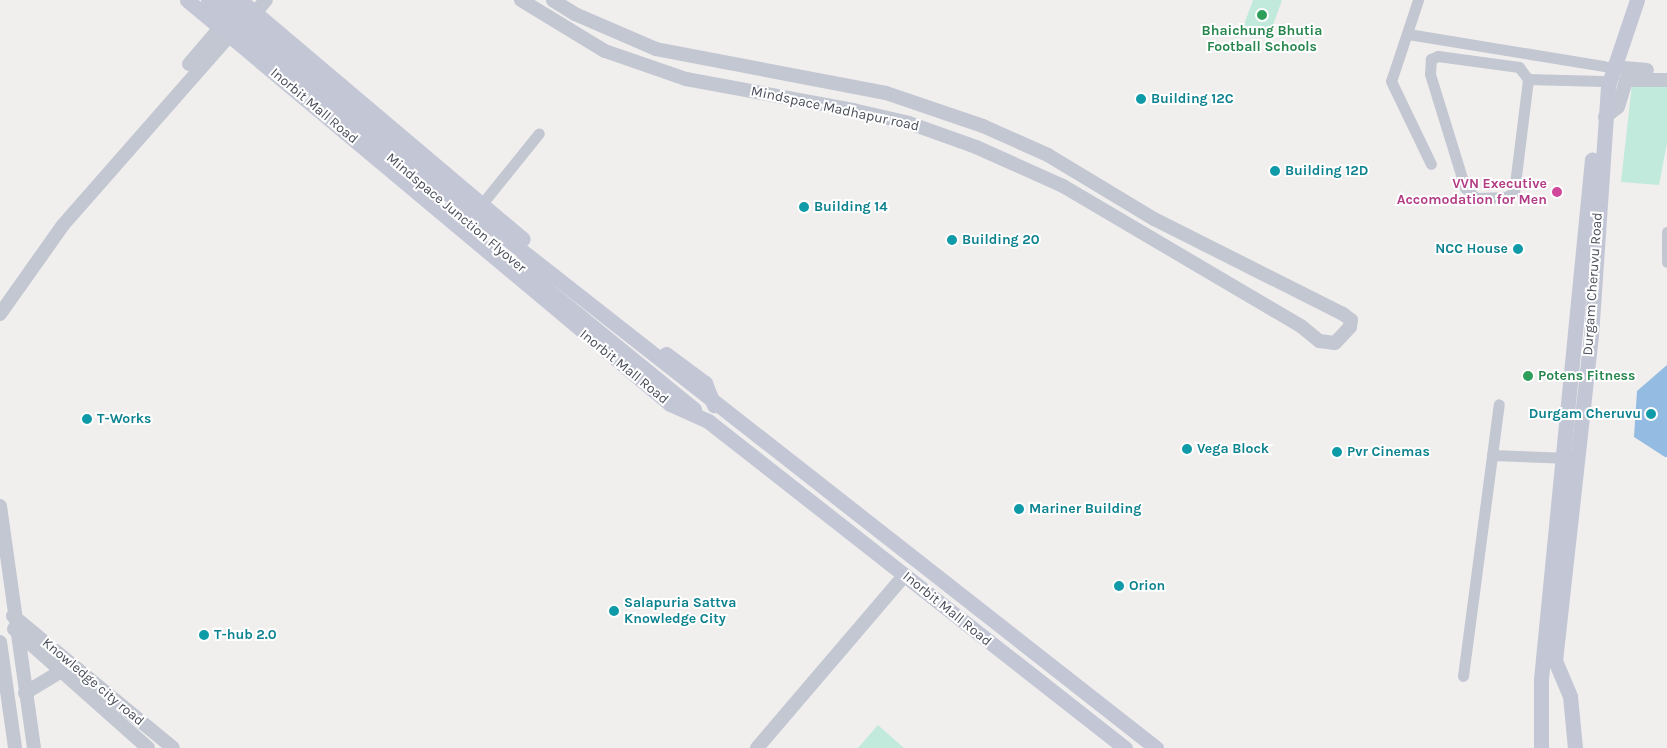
<!DOCTYPE html>
<style>
body{margin:0}
#map{position:relative;width:1667px;height:748px;overflow:hidden;background:#f1efee;font-family:Karla,sans-serif}
div>[style]{position:absolute}
.green>*{inset:0;background:#c1e9dc}
.water>*{inset:0;background:#94bbe1}
.minor>*{height:11px;margin:-5.5px;padding:0 5.5px;transform-origin:5.5px;border-radius:5.5px;background:#c3c7d2}
.tertiary>*{height:14px;margin:-7px;padding:0 7px;transform-origin:7px;border-radius:7px;background:#c3c7d2}
.secondary>*{height:15px;margin:-7.5px;padding:0 7.5px;transform-origin:7.5px;border-radius:7.5px;background:#c3c6d5}
.secondary-bridge>*{height:15px;margin:-7.5px;padding:0 7.5px;transform-origin:7.5px;border-radius:7.5px;background:#c3c6d5}
.dots>*{width:14px;height:14px;translate:-50% -50%;box-sizing:border-box;border:2px solid #fff;border-radius:50%}
span{translate:-50% -50%;white-space:nowrap;text-align:center;line-height:1.15;-webkit-text-stroke:4px #fff;paint-order:stroke}
.leisure-label{font-size:14px;color:#27864d;font-weight:700}
.left{translate:0 -50%;text-align:left}
.culture-label{font-size:14px;color:#0d838f;font-weight:700}
.right{translate:-100% -50%;text-align:right}
.street-label{font-size:14px;color:#494d59}
.hotel-label{font-size:14px;color:#b23c85;font-weight:700}
</style>
<div id="map">
<div class="green">
<div style="clip-path:polygon(1253px 0,1282px 0,1268px 39px,1242px 30px)"></div>
<div style="clip-path:polygon(1632px 84px,1667px 86px,1667px 143px,1659px 185px,1621px 182px)"></div>
<div style="clip-path:polygon(878px 725px,904px 748px,858px 748px)"></div>
</div>
<div class="water">
<div style="clip-path:polygon(1667px 365px,1667px 457px,1665px 457px,1634px 437px,1637px 391px)"></div>
</div>
<div class="minor">
<div style="left:1418px;top:0;width:85px;rotate:108.4deg"></div>
<div style="left:1391px;top:81px;width:92px;rotate:64.3deg"></div>
<div style="left:1408px;top:34px;width:199px;rotate:9.3deg"></div>
<div style="left:1528px;top:79px;width:15px;rotate:-127deg"></div>
<div style="left:1519px;top:67px;width:82px;rotate:-172.3deg"></div>
<div style="left:1438px;top:56px;width:8px;rotate:157deg"></div>
<div style="left:1431px;top:59px;width:15px;rotate:94deg"></div>
<div style="left:1430px;top:74px;width:119px;rotate:72.9deg"></div>
<div style="left:1465px;top:188px;width:15px;rotate:42deg"></div>
<div style="left:1476px;top:198px;width:30px;rotate:-2deg"></div>
<div style="left:1506px;top:197px;width:9px;rotate:-32deg"></div>
<div style="left:1514px;top:192px;width:114px;rotate:-82.9deg"></div>
<div style="left:1528px;top:79px;width:74px;rotate:1.5deg"></div>
<div style="left:481px;top:205px;width:92px;rotate:-51.1deg"></div>
<div style="left:1667px;top:232px;width:30px;rotate:90deg"></div>
<div style="left:1492px;top:455px;width:78px;rotate:2.2deg"></div>
<div style="left:1463px;top:676px;width:274px;rotate:-82.5deg"></div>
</div>
<div class="tertiary">
<div style="left:521px;top:0;width:98px;rotate:31.3deg"></div>
<div style="left:605px;top:51px;width:86px;rotate:19.1deg"></div>
<div style="left:686px;top:79px;width:170px;rotate:10.5deg"></div>
<div style="left:853px;top:110px;width:57px;rotate:13.1deg"></div>
<div style="left:909px;top:123px;width:71px;rotate:19.7deg"></div>
<div style="left:976px;top:147px;width:95px;rotate:24.1deg"></div>
<div style="left:1063px;top:186px;width:277px;rotate:30.5deg"></div>
<div style="left:1302px;top:327px;width:22px;rotate:39deg"></div>
<div style="left:1319px;top:341px;width:16px;rotate:7deg"></div>
<div style="left:1335px;top:343px;width:22px;rotate:-47deg"></div>
<div style="left:1350px;top:327px;width:7px;rotate:-82deg"></div>
<div style="left:1351px;top:320px;width:10px;rotate:-143deg"></div>
<div style="left:1343px;top:314px;width:212px;rotate:-153.3deg"></div>
<div style="left:1154px;top:219px;width:124px;rotate:-148.9deg"></div>
<div style="left:1048px;top:155px;width:71px;rotate:-156deg"></div>
<div style="left:983px;top:126px;width:102px;rotate:-161.2deg"></div>
<div style="left:886px;top:93px;width:234px;rotate:-169.2deg"></div>
<div style="left:656px;top:49px;width:88px;rotate:-156.6deg"></div>
<div style="left:575px;top:14px;width:26px;rotate:-148deg"></div>
<div style="left:255px;top:13px;width:17px;rotate:-50deg"></div>
<div style="left:189px;top:64px;width:46px;rotate:-49.4deg"></div>
<div style="left:1613px;top:67px;width:34px;rotate:5deg"></div>
<div style="left:1605px;top:117px;width:16px;rotate:-38deg"></div>
<div style="left:1618px;top:107px;width:28px;rotate:-73deg"></div>
<div style="left:1626px;top:80px;width:41px"></div>
<div style="left:0;top:314px;width:109px;rotate:-54.7deg"></div>
<div style="left:63px;top:225px;width:250px;rotate:-48.7deg"></div>
<div style="left:0;top:506px;width:244px;rotate:82deg"></div>
<div style="left:13px;top:616px;width:207px;rotate:39.5deg"></div>
<div style="left:14px;top:629px;width:179px;rotate:41.6deg"></div>
<div style="left:0;top:642px;width:107px;rotate:81.9deg"></div>
<div style="left:25px;top:693px;width:44px;rotate:-31.2deg"></div>
<div style="left:757px;top:748px;width:228px;rotate:-49.5deg"></div>
</div>
<div class="secondary">
<div style="left:187px;top:0;width:630px;rotate:39.91deg"></div>
<div style="left:670px;top:404px;width:42px;rotate:24.1deg"></div>
<div style="left:708px;top:421px;width:530px;rotate:38.1deg"></div>
<div style="left:240px;top:0;width:370px;rotate:40.2deg"></div>
<div style="left:484px;top:221px;width:854px;rotate:38.1deg"></div>
<div style="left:516px;top:264px;width:230px;rotate:39.2deg"></div>
<div style="left:666px;top:354px;width:49px;rotate:36.6deg"></div>
<div style="left:705px;top:383px;width:24px;rotate:68deg"></div>
<div style="left:1541px;top:748px;width:69px;rotate:-90deg"></div>
<div style="left:1541px;top:679px;width:522px;rotate:-84.4deg"></div>
<div style="left:1575px;top:748px;width:52px;rotate:-95.5deg"></div>
<div style="left:1570px;top:696px;width:38px;rotate:-113deg"></div>
<div style="left:1555px;top:661px;width:327px;rotate:-83.7deg"></div>
<div style="left:1591px;top:336px;width:251px;rotate:-86.1deg"></div>
<div style="left:1608px;top:86px;width:91px;rotate:-71.4deg"></div>
</div>
<div class="secondary-bridge">
<div style="left:208px;top:0;width:354px;rotate:40.8deg"></div>
<div style="left:226px;top:0;width:340px;rotate:40.6deg"></div>
</div>
<div class="dots">
<div style="left:1262px;top:15px;background:#2e9e5b"></div>
<div style="left:1141px;top:99px;background:#0f9aa8"></div>
<div style="left:1275px;top:171px;background:#0f9aa8"></div>
<div style="left:1557px;top:192px;background:#d1479c"></div>
<div style="left:804px;top:207px;background:#0f9aa8"></div>
<div style="left:952px;top:240px;background:#0f9aa8"></div>
<div style="left:1518px;top:249px;background:#0f9aa8"></div>
<div style="left:1528px;top:376px;background:#2e9e5b"></div>
<div style="left:1651px;top:414px;background:#0f9aa8"></div>
<div style="left:87px;top:419px;background:#0f9aa8"></div>
<div style="left:1187px;top:449px;background:#0f9aa8"></div>
<div style="left:1337px;top:452px;background:#0f9aa8"></div>
<div style="left:1019px;top:509px;background:#0f9aa8"></div>
<div style="left:1119px;top:586px;background:#0f9aa8"></div>
<div style="left:614px;top:611px;background:#0f9aa8"></div>
<div style="left:204px;top:635px;background:#0f9aa8"></div>
</div>
<div class="leisure-label">
<span style="left:1262px;top:39px">Bhaichung Bhutia<br>Football Schools</span>
<span class="left" style="left:1538px;top:376px">Potens Fitness</span>
</div>
<div class="culture-label">
<span class="left" style="left:1151px;top:99px">Building 12C</span>
<span class="left" style="left:1285px;top:171px">Building 12D</span>
<span class="left" style="left:814px;top:207px">Building 14</span>
<span class="left" style="left:962px;top:240px">Building 20</span>
<span class="right" style="left:1508px;top:249px">NCC House</span>
<span class="right" style="left:1641px;top:414px">Durgam Cheruvu</span>
<span class="left" style="left:97px;top:419px">T-Works</span>
<span class="left" style="left:1197px;top:449px">Vega Block</span>
<span class="left" style="left:1347px;top:452px">Pvr Cinemas</span>
<span class="left" style="left:1029px;top:509px">Mariner Building</span>
<span class="left" style="left:1129px;top:586px">Orion</span>
<span class="left" style="left:624px;top:611px">Salapuria Sattva<br>Knowledge City</span>
<span class="left" style="left:214px;top:635px">T-hub 2.0</span>
</div>
<div class="street-label">
<span style="left:314px;top:106px;rotate:40deg">Inorbit Mall Road</span>
<span style="left:835px;top:109px;rotate:12deg">Mindspace Madhapur road</span>
<span style="left:456px;top:213px;rotate:40deg">Mindspace Junction Flyover</span>
<span style="left:1593px;top:284px;rotate:-86deg">Durgam Cheruvu Road</span>
<span style="left:624px;top:367px;rotate:39deg">Inorbit Mall Road</span>
<span style="left:947px;top:609px;rotate:39deg">Inorbit Mall Road</span>
<span style="left:93px;top:682px;rotate:40deg">Knowledge city road</span>
</div>
<div class="hotel-label">
<span class="right" style="left:1547px;top:192px">VVN Executive<br>Accomodation for Men</span>
</div>
</div>
